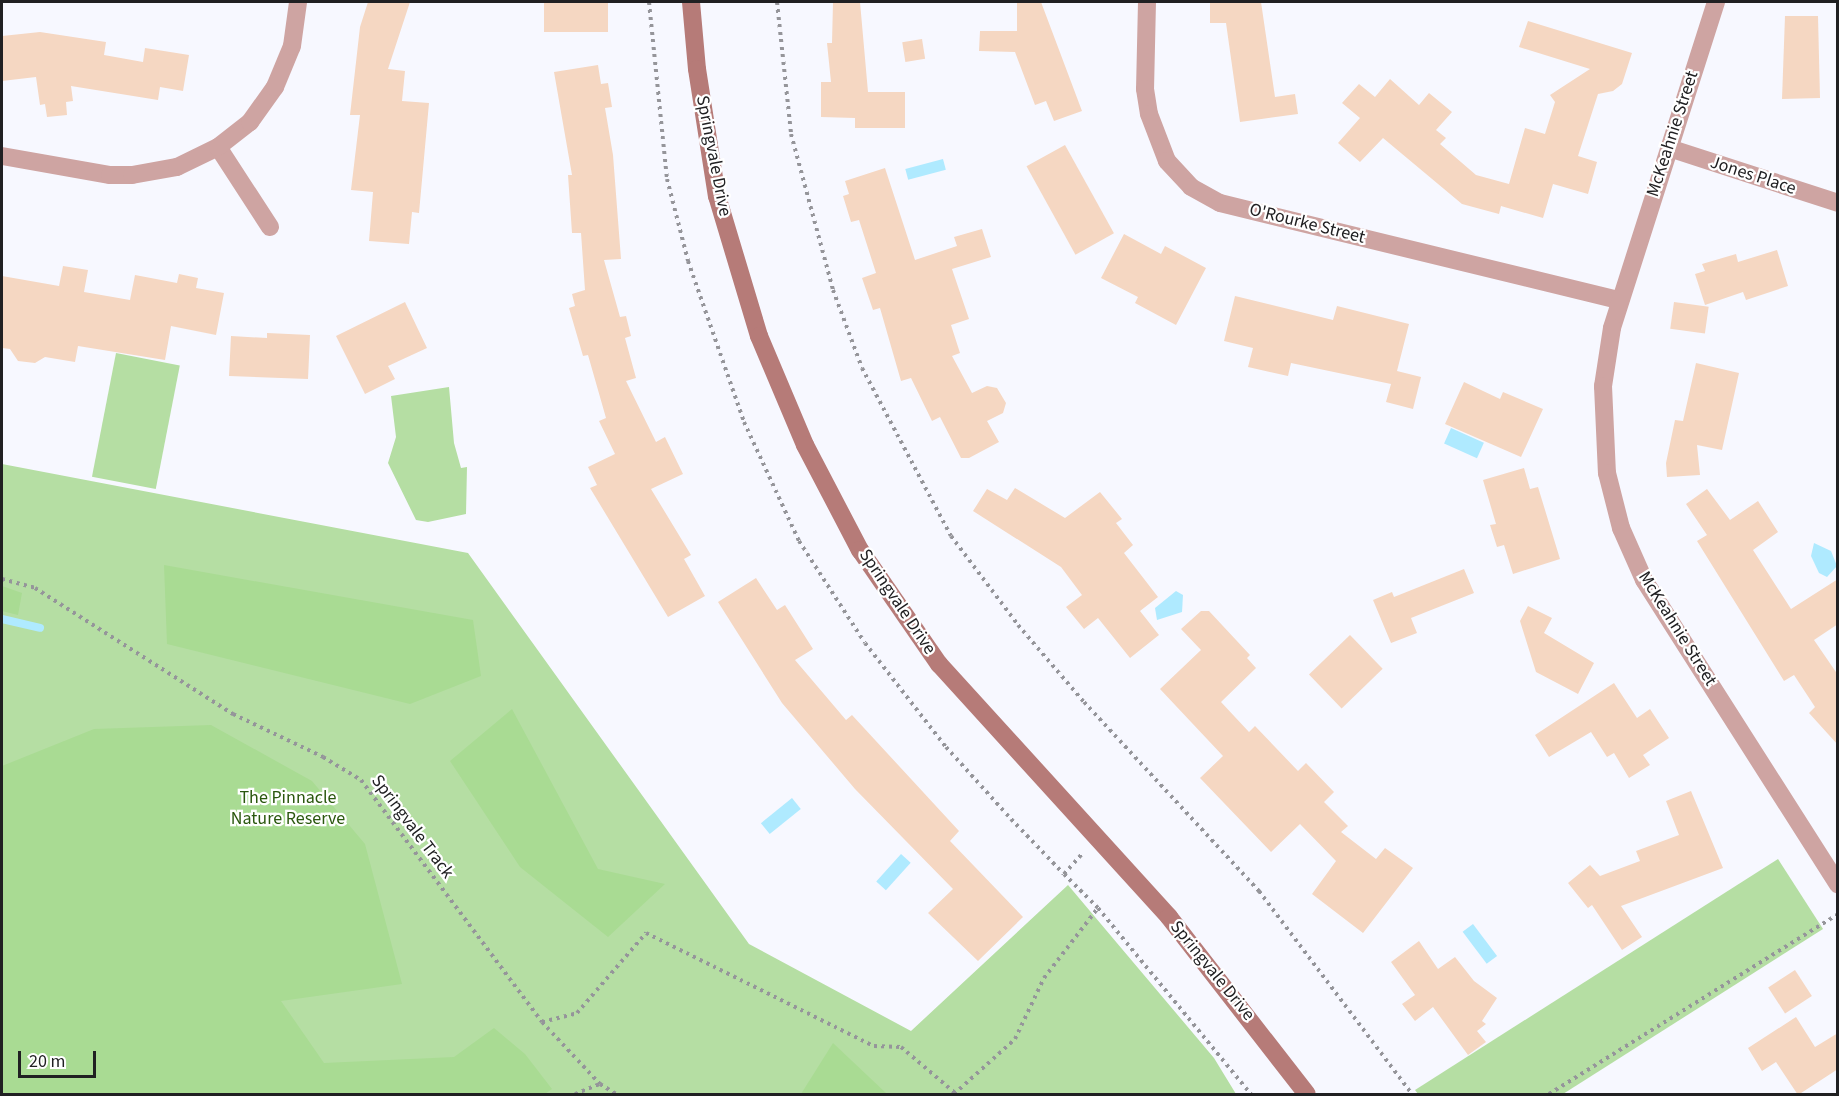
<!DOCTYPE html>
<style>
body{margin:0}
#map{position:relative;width:1839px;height:1096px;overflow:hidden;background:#f7f8ff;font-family:"Source Sans 3",sans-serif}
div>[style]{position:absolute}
.green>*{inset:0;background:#b5dea3;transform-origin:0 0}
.forest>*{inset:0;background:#a9db93}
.water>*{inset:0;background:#afeaff;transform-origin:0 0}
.stream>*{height:8px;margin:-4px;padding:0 4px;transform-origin:4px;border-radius:4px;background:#afeaff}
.building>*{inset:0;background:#f5d7c2;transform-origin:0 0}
.path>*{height:4px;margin-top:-2px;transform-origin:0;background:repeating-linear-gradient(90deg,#95959a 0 3px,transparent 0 7.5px)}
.street>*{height:18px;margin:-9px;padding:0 9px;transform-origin:9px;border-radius:9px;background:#cea4a2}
.secondary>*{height:18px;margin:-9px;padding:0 9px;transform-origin:9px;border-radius:9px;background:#b67b78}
span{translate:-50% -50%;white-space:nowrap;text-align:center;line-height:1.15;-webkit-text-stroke:4.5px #fff;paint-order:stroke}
.street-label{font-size:18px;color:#202022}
.park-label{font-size:18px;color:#2a570e}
.frame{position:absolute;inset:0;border:3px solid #202022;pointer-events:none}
.scale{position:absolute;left:18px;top:1051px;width:78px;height:27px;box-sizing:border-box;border:3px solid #202022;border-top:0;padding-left:8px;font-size:18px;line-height:21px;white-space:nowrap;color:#202022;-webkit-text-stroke:4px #fff;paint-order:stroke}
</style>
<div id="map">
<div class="green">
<div style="left:116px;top:353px;width:65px;height:126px;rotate:11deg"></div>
<div style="clip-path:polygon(449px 387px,454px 443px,461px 468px,467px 467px,466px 514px,428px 522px,416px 520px,388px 463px,396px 437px,391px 396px)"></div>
<div style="clip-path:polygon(2px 464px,468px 553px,749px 944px,911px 1031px,1068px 885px,1214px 1058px,1236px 1094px,2px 1094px)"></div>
<div style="clip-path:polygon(1778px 859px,1823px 929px,1563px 1094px,1418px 1094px,1415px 1090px)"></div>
</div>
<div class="forest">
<div style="clip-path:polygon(164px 565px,473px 620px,481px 676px,410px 704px,167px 644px)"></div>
<div style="clip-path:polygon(2px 586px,22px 593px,18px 615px,2px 611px)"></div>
<div style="clip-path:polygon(512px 709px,598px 869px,665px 884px,608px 937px,520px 867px,450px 761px)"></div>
<div style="clip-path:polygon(211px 725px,312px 781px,365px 844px,402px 984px,281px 1001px,324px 1063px,454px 1057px,494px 1028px,525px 1054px,552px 1089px,545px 1094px,2px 1094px,2px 766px,94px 729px)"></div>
<div style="clip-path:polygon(833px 1043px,887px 1094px,801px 1094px)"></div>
</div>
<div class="water">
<div style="left:943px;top:159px;width:11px;height:39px;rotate:75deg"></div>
<div style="left:1451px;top:428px;width:36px;height:17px;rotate:24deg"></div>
<div style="clip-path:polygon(1814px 543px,1831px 551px,1837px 566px,1827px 577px,1819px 573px,1811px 556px)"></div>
<div style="clip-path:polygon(1176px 591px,1183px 595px,1182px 612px,1157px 620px,1155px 608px)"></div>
<div style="left:792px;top:798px;width:14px;height:40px;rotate:51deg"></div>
<div style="left:901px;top:854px;width:13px;height:37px;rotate:42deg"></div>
<div style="left:1473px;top:924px;width:40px;height:13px;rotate:53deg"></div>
</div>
<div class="stream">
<div style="left:2px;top:619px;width:39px;rotate:13deg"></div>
</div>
<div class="building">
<div style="clip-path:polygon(368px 2px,410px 2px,388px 69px,405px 71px,402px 101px,429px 103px,419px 213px,412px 212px,409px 244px,369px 241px,373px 192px,351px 190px,360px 115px,350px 115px,360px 27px)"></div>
<div style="left:544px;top:2px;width:64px;height:30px"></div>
<div style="clip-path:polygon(833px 2px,860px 2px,868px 92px,905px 92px,905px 128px,855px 128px,855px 118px,821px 117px,821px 82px,831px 82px,827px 43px,832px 43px)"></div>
<div style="clip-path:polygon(1017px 2px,1041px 2px,1082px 111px,1054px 121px,1046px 101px,1035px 105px,1015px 52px,979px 51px,980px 31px,1017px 31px)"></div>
<div style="clip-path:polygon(1210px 2px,1261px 2px,1275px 97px,1295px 94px,1298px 114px,1240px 122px,1226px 23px,1210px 23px)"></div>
<div style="clip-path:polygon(1785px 16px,1818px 16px,1820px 98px,1782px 99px)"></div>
<div style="clip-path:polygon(1528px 21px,1632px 53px,1622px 84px,1613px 91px,1598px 94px,1578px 156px,1597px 162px,1588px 194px,1553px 184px,1543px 218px,1501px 206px,1499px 214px,1462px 204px,1383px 138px,1360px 162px,1338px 143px,1360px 118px,1342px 103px,1359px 84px,1375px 97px,1390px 79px,1419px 105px,1429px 93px,1452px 112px,1436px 130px,1446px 138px,1440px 144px,1476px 175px,1509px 184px,1525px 128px,1545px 134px,1555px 102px,1550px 95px,1590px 69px,1519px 47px)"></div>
<div style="clip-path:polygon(40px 32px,106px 42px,104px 55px,143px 62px,145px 48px,189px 55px,183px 91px,160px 87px,158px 100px,71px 86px,73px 101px,66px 102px,67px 115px,47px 117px,45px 104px,40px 105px,36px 77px,2px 81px,2px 36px)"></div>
<div style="left:922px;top:39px;width:20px;height:20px;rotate:81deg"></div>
<div style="clip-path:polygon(598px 65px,601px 84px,608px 83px,612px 107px,605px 108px,613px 155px,621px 259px,604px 260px,620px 317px,626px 316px,631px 336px,625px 338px,636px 378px,626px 381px,656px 442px,665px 437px,683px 474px,651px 489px,691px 555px,684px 559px,705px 596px,668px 617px,590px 488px,597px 485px,588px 467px,615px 454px,599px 421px,606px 418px,588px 355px,583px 356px,569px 308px,575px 306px,572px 294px,585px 290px,581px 233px,572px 233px,568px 175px,572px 175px,554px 72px)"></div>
<div style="left:1065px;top:145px;width:101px;height:44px;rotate:61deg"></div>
<div style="clip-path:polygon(885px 168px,915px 260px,957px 246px,954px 237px,982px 229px,991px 257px,952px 269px,969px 319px,951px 325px,960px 353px,952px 356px,972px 393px,987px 386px,997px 388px,1006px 403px,1003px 413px,987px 421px,999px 442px,969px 458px,961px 458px,940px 417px,932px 421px,911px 378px,901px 381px,880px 308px,873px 310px,862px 278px,876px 273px,859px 220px,851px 222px,843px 196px,849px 194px,845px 181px)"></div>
<div style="clip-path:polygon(1124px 234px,1161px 254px,1165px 246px,1206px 268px,1176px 325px,1135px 303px,1138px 297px,1101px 278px)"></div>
<div style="clip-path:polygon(1777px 250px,1788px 286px,1746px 300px,1743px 292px,1705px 305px,1695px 274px,1705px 271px,1702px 264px,1736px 254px,1738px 262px)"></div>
<div style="clip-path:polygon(63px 266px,88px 270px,84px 292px,130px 300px,135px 275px,177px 283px,179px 274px,198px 278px,196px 288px,224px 293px,216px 335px,171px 326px,165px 360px,78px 346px,75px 362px,45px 357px,35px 363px,18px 361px,10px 349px,2px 348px,2px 276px,59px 286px)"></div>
<div style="clip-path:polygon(1235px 296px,1333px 320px,1337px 306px,1409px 324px,1397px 371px,1421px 377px,1413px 409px,1386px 402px,1391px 384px,1291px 363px,1288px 376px,1248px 367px,1253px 348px,1224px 341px)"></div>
<div style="clip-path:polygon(405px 302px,427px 348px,388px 366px,395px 379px,365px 394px,336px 336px)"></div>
<div style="left:1674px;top:302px;width:35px;height:27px;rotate:8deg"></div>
<div style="clip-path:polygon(267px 333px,310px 335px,308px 379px,229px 376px,231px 336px,267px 338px)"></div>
<div style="clip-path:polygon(1696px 363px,1739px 373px,1722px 450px,1697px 445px,1700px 475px,1667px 477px,1666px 463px,1675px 420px,1683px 421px)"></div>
<div style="clip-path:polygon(1464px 382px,1500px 399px,1503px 392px,1543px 409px,1521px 457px,1445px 424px)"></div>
<div style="clip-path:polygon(1524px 468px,1530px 489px,1538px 487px,1560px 559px,1513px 574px,1504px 545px,1497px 547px,1490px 525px,1496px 524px,1483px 480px)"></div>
<div style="clip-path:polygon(1015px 488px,1065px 518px,1100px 492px,1122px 519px,1116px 523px,1133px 545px,1124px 553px,1158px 597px,1140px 611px,1159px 635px,1130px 658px,1098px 618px,1084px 629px,1066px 607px,1082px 595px,1061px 567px,973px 511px,987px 489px,1007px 500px)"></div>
<div style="clip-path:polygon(1707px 489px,1730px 520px,1758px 501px,1778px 532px,1753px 550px,1791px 609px,1838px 579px,1838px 624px,1814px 640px,1838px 675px,1838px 745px,1809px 713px,1815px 707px,1794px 675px,1784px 681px,1697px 541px,1707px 535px,1686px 504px)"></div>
<div style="clip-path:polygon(1464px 569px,1474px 593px,1411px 618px,1417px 633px,1391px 643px,1373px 600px,1392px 592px,1394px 597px)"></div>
<div style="clip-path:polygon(756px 578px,777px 610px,785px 605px,813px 649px,795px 660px,846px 720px,852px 715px,959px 831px,950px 841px,1023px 917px,978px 961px,928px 913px,953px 889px,855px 789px,782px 703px,718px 602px)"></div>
<div style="clip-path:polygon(1528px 606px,1552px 618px,1544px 633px,1594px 663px,1578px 694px,1536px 672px,1520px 621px)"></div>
<div style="clip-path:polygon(1201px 611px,1209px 611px,1250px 655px,1247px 658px,1256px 668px,1221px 702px,1249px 732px,1255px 726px,1298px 771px,1306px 763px,1334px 792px,1324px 802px,1348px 826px,1341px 832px,1376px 859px,1385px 848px,1413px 868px,1363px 933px,1312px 894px,1336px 861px,1300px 824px,1271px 852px,1200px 778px,1223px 756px,1160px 689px,1201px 650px,1181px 629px)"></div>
<div style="left:1350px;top:635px;width:47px;height:57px;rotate:46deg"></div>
<div style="clip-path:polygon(1614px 683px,1637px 718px,1650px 709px,1669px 738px,1643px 755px,1650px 765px,1629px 778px,1614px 753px,1607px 757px,1591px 732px,1549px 757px,1535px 735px)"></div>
<div style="clip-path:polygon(1691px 791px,1723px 868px,1621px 906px,1642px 937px,1622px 950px,1592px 905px,1588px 908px,1568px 883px,1590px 865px,1600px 876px,1640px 861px,1636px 851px,1679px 835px,1666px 801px)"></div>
<div style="clip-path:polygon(1419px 941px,1438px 969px,1455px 957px,1474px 981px,1497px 998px,1482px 1021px,1486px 1024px,1477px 1031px,1486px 1042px,1468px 1055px,1433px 1007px,1415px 1021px,1402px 1004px,1415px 995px,1391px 962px)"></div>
<div style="left:1795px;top:970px;width:31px;height:32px;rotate:57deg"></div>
<div style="clip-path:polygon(1796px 1017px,1815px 1047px,1838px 1033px,1838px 1069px,1798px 1095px,1776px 1062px,1762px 1071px,1748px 1048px)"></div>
</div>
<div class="path">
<div style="left:649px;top:2px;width:178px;rotate:84.2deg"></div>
<div style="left:667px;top:179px;width:85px;rotate:75.6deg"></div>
<div style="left:688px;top:261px;width:170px;rotate:70.8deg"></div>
<div style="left:744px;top:422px;width:131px;rotate:65.2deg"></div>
<div style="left:799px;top:541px;width:121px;rotate:57.1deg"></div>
<div style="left:865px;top:643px;width:132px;rotate:52.1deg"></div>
<div style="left:946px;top:747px;width:97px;rotate:47.9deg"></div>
<div style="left:1011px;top:819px;width:76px;rotate:46.1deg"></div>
<div style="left:1064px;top:874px;width:28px;rotate:-48deg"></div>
<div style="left:777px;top:2px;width:133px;rotate:83.9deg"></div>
<div style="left:791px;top:134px;width:162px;rotate:74.9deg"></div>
<div style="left:833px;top:290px;width:83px;rotate:69.6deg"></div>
<div style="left:862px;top:368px;width:190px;rotate:62.1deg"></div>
<div style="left:951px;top:536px;width:111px;rotate:53deg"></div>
<div style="left:1018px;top:625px;width:101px;rotate:49.4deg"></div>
<div style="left:1084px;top:702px;width:258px;rotate:47.2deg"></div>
<div style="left:1259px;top:891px;width:254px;rotate:53deg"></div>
<div style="left:2px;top:579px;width:34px;rotate:15deg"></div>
<div style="left:35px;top:588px;width:235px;rotate:32.5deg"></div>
<div style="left:233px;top:714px;width:100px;rotate:25.5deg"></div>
<div style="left:323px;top:757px;width:44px;rotate:31.2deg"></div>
<div style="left:361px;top:780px;width:302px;rotate:53.2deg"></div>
<div style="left:542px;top:1022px;width:85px;rotate:46.9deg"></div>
<div style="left:600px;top:1084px;width:19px;rotate:32deg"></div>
<div style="left:1064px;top:874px;width:48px;rotate:45deg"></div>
<div style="left:1098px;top:908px;width:241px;rotate:50.6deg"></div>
<div style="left:542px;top:1022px;width:36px;rotate:-14deg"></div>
<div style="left:577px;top:1013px;width:106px;rotate:-49.2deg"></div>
<div style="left:646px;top:933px;width:254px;rotate:26.4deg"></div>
<div style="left:874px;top:1046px;width:27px;rotate:2deg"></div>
<div style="left:901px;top:1047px;width:71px;rotate:40.4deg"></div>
<div style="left:575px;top:1094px;width:27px;rotate:-22deg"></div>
<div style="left:954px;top:1094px;width:82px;rotate:-42deg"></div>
<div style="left:1015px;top:1039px;width:68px;rotate:-64.6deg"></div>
<div style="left:1044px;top:978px;width:88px;rotate:-52.4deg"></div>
<div style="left:1549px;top:1094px;width:340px;rotate:-31.9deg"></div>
</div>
<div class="street">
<div style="left:1147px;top:2px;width:87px;rotate:91.3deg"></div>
<div style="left:1145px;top:89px;width:25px;rotate:81deg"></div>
<div style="left:1149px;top:114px;width:50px;rotate:69deg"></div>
<div style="left:1167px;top:161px;width:35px;rotate:47deg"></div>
<div style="left:1191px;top:187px;width:33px;rotate:29deg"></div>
<div style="left:1220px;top:203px;width:411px;rotate:13.7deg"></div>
<div style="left:1716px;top:2px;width:342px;rotate:107.7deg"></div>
<div style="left:1612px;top:328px;width:59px;rotate:98.8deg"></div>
<div style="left:1603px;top:386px;width:87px;rotate:87.4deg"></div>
<div style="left:1607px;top:473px;width:57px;rotate:75.7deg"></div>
<div style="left:1621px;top:528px;width:57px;rotate:66.1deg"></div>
<div style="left:1644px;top:580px;width:361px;rotate:57.5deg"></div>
<div style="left:1669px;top:148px;width:178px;rotate:18deg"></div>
<div style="left:2px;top:156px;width:110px;rotate:10deg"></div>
<div style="left:110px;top:175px;width:22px"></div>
<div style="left:132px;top:175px;width:46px;rotate:-10.1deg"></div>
<div style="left:177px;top:167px;width:46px;rotate:-26deg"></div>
<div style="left:270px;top:227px;width:95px;rotate:-123deg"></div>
<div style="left:218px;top:147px;width:41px;rotate:-38deg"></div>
<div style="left:250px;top:122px;width:43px;rotate:-54.5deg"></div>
<div style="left:275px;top:87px;width:44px;rotate:-67.5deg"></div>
<div style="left:292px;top:46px;width:44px;rotate:-82.2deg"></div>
</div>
<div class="secondary">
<div style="left:691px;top:2px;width:67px;rotate:84.9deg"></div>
<div style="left:697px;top:69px;width:129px;rotate:81.1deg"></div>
<div style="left:717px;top:196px;width:146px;rotate:73.3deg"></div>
<div style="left:759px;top:336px;width:118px;rotate:67.1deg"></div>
<div style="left:805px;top:445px;width:119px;rotate:62.4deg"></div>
<div style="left:860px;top:550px;width:139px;rotate:55.3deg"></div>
<div style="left:939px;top:664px;width:342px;rotate:47.7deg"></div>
<div style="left:1169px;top:917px;width:224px;rotate:52.1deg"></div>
</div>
<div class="street-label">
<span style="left:1673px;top:134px;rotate:-72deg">McKeahnie Street</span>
<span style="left:713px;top:156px;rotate:79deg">Springvale Drive</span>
<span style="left:1753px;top:176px;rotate:18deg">Jones Place</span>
<span style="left:1307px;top:224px;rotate:14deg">O'Rourke Street</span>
<span style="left:897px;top:602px;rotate:56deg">Springvale Drive</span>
<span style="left:1677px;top:629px;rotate:58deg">McKeahnie Street</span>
<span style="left:412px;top:827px;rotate:53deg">Springvale Track</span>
<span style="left:1212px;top:971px;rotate:51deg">Springvale Drive</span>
</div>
<div class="park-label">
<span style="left:288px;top:809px">The Pinnacle<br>Nature Reserve</span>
</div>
<div class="frame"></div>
<div class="scale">20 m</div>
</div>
